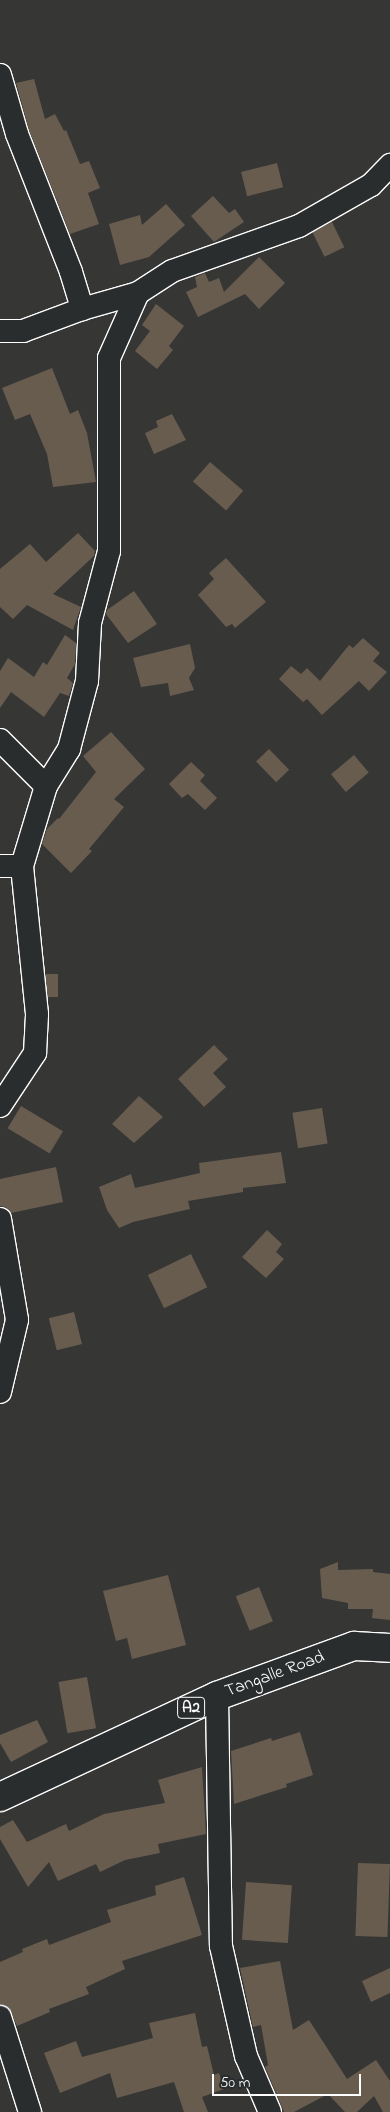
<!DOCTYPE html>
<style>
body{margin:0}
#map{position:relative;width:390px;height:2112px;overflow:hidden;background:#363635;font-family:"Indie Flower",sans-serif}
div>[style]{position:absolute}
.building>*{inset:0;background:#685c4f;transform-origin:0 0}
.roads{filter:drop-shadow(1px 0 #fff) drop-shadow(-1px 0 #fff) drop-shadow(0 1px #fff) drop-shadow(0 -1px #fff)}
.street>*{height:22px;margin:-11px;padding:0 11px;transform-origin:11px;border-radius:11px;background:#2a2d2e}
.highway>*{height:28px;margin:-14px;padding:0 14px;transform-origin:14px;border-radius:14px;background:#2a2d2e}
span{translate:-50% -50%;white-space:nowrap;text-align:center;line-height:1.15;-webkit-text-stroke:4px #2a2d2e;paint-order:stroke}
.shield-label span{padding:1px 4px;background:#2a2d2e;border:1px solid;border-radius:4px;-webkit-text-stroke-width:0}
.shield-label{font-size:16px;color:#fff;font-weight:700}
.street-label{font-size:18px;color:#fff}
.scale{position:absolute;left:212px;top:2074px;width:149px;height:22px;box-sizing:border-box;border:2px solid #fff;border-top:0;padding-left:6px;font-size:15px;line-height:18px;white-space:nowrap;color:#fff;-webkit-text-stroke:4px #2a2d2e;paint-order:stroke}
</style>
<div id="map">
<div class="building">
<div style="clip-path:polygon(34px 79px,45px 119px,55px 114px,64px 131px,66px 130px,80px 164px,89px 161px,100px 188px,88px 193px,99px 224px,70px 234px,29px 130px,16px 83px)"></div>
<div style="left:277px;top:163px;width:25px;height:37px;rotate:76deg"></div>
<div style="clip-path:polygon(213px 196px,229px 213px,235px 209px,244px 222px,214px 242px,191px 216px)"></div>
<div style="clip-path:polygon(166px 204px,185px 225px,149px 257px,120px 265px,109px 224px,140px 215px,142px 225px)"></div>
<div style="left:332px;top:222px;width:28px;height:22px;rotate:64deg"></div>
<div style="clip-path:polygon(259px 257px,285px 283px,259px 309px,245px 294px,198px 317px,186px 292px,197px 287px,195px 277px,205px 273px,209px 282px,219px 278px,224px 292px)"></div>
<div style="clip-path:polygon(156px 304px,184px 326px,169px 346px,173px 350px,157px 369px,135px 351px,150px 331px,142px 325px)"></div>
<div style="clip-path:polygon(52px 368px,70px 414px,78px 410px,87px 433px,96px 482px,53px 487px,47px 454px,30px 414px,15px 420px,2px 388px)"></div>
<div style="clip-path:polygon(172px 414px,186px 440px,154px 454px,145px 433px,158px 427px,156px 421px)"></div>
<div style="left:210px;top:462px;width:44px;height:26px;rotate:41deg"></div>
<div style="clip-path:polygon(78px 533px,95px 551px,94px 556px,53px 594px,81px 607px,73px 630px,27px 605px,13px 619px,0 607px,0 569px,30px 544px,46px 562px)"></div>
<div style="clip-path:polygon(226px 558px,266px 602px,235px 628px,232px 624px,226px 627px,198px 595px,214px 579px,209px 573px)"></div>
<div style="clip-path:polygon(134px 591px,157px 624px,128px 643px,106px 614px,107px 610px)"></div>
<div style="clip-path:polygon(65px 635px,76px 643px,75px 664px,67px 678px,73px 683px,69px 696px,60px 693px,44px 717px,11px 692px,0 708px,0 671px,8px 658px,34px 677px,43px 662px,47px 665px)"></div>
<div style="clip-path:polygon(363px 638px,380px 653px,373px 661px,387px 672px,369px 691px,359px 681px,322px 715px,307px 699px,303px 702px,279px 679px,291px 666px,301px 674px,307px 668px,320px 681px,349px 645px,353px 648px)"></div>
<div style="clip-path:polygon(190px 644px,195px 668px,189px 678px,194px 690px,170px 696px,168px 683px,141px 687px,133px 658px)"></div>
<div style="clip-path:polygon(111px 732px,145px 769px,114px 799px,124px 807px,89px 849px,92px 851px,71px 873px,42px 844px,47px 829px,58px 818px,59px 819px,96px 772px,83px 756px)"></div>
<div style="left:269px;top:749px;width:29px;height:18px;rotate:46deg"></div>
<div style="left:354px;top:755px;width:23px;height:30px;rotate:50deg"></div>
<div style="clip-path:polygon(191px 762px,205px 775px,200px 781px,217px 798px,205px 810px,188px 794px,182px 798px,169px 784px)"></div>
<div style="left:46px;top:974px;width:12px;height:23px"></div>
<div style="clip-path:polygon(214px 1045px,228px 1059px,213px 1073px,226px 1087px,204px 1107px,178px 1079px)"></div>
<div style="clip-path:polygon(139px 1096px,163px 1117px,134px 1143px,112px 1124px)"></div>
<div style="left:21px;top:1106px;width:49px;height:26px;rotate:31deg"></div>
<div style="left:322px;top:1108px;width:36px;height:30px;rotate:81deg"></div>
<div style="clip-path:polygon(281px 1152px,286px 1183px,243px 1188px,243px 1192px,188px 1201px,190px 1209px,133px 1222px,119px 1228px,107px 1210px,99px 1187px,131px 1174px,135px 1188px,200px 1173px,199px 1163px)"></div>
<div style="clip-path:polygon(56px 1167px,63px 1202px,11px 1213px,5px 1207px,0 1206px,0 1179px)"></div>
<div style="clip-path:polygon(267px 1230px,282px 1244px,276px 1252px,284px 1259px,266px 1278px,242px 1257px)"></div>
<div style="left:191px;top:1254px;width:37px;height:48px;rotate:64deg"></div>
<div style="left:74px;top:1312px;width:33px;height:26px;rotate:76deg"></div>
<div style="clip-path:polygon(338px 1562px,338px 1570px,373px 1569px,373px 1572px,390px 1574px,390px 1620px,372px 1618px,373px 1609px,348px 1609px,348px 1603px,322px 1598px,320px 1569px)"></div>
<div style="clip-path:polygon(168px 1575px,186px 1645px,132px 1659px,127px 1638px,116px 1641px,103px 1591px)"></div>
<div style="left:259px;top:1587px;width:37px;height:25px;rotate:68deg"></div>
<div style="left:87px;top:1677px;width:52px;height:29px;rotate:80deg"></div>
<div style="clip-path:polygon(37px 1720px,48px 1742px,11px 1762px,0 1743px,0 1735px)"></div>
<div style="clip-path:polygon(300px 1732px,313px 1775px,286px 1784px,287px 1787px,234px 1804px,231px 1751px,271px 1738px,272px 1741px)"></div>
<div style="clip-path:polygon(202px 1767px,206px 1834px,158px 1844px,160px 1853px,125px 1860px,100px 1872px,96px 1864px,58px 1881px,49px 1862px,28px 1887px,0 1839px,0 1827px,13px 1820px,27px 1842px,66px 1824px,69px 1831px,104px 1814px,165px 1803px,158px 1780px)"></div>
<div style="left:358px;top:1863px;width:32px;height:73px;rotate:2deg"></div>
<div style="clip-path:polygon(184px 1877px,202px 1935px,122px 1961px,125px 1969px,86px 1987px,89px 1994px,49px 2009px,50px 2012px,17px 2026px,9px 2008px,0 2004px,0 1962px,23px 1952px,22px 1949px,47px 1939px,49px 1945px,111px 1922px,107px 1910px,156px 1895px,155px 1886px)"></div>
<div style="left:246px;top:1882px;width:46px;height:58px;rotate:4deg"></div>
<div style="clip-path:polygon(280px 1961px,293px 2030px,309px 2020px,347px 2079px,376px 2060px,390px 2081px,390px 2112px,383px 2112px,374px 2096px,357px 2112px,345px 2112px,328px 2094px,294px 2112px,284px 2112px,265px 2067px,268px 2065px,261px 2025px,253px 2027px,240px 1968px)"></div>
<div style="clip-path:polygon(390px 1968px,390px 1993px,371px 2002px,362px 1981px)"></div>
<div style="clip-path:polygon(195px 2013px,202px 2047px,207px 2046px,214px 2075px,219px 2073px,224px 2089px,202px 2097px,208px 2112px,184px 2112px,174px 2082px,117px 2098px,110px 2073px,60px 2093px,44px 2053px,76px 2041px,82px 2057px,153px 2038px,149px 2023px)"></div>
</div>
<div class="roads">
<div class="street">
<div style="left:0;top:75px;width:61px;rotate:73.9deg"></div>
<div style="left:17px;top:134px;width:148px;rotate:68.6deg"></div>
<div style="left:71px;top:272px;width:39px;rotate:73deg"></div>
<div style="left:0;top:331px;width:23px"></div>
<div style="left:23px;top:331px;width:63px;rotate:-20.4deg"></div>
<div style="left:82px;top:309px;width:58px;rotate:-15.9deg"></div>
<div style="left:0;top:740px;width:65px;rotate:45deg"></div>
<div style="left:0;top:866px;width:22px"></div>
<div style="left:22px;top:866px;width:84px;rotate:-73.3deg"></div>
<div style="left:46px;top:786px;width:44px;rotate:-58.1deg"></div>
<div style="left:69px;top:749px;width:70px;rotate:-75.2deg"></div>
<div style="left:87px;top:681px;width:58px;rotate:-87deg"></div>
<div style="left:90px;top:623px;width:74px;rotate:-75.2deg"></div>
<div style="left:109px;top:551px;width:193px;rotate:-90deg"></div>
<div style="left:109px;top:358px;width:71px;rotate:-66deg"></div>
<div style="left:138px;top:293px;width:40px;rotate:-32.9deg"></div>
<div style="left:172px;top:271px;width:135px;rotate:-19.5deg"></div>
<div style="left:299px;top:226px;width:83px;rotate:-29.7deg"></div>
<div style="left:371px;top:185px;width:28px;rotate:-46deg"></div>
<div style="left:0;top:1106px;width:64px;rotate:-56.6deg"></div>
<div style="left:35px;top:1053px;width:39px;rotate:-87deg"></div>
<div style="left:37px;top:1014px;width:149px;rotate:-95.8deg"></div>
<div style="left:0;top:1219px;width:102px;rotate:80.4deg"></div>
<div style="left:17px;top:1320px;width:74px;rotate:103.3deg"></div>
<div style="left:217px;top:1696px;width:250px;rotate:89.1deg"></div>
<div style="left:221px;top:1946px;width:113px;rotate:77.2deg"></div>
<div style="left:246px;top:2056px;width:61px;rotate:66.8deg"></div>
<div style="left:0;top:2017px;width:100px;rotate:72.5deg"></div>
</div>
<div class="highway">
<div style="left:0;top:1797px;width:239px;rotate:-25deg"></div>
<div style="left:217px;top:1696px;width:146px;rotate:-20.1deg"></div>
<div style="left:354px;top:1646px;width:36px;rotate:3deg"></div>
</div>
</div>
<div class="shield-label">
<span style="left:191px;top:1708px">A2</span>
</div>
<div class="street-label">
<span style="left:275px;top:1675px;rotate:-20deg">Tangalle Road</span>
</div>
<div class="scale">50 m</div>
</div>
